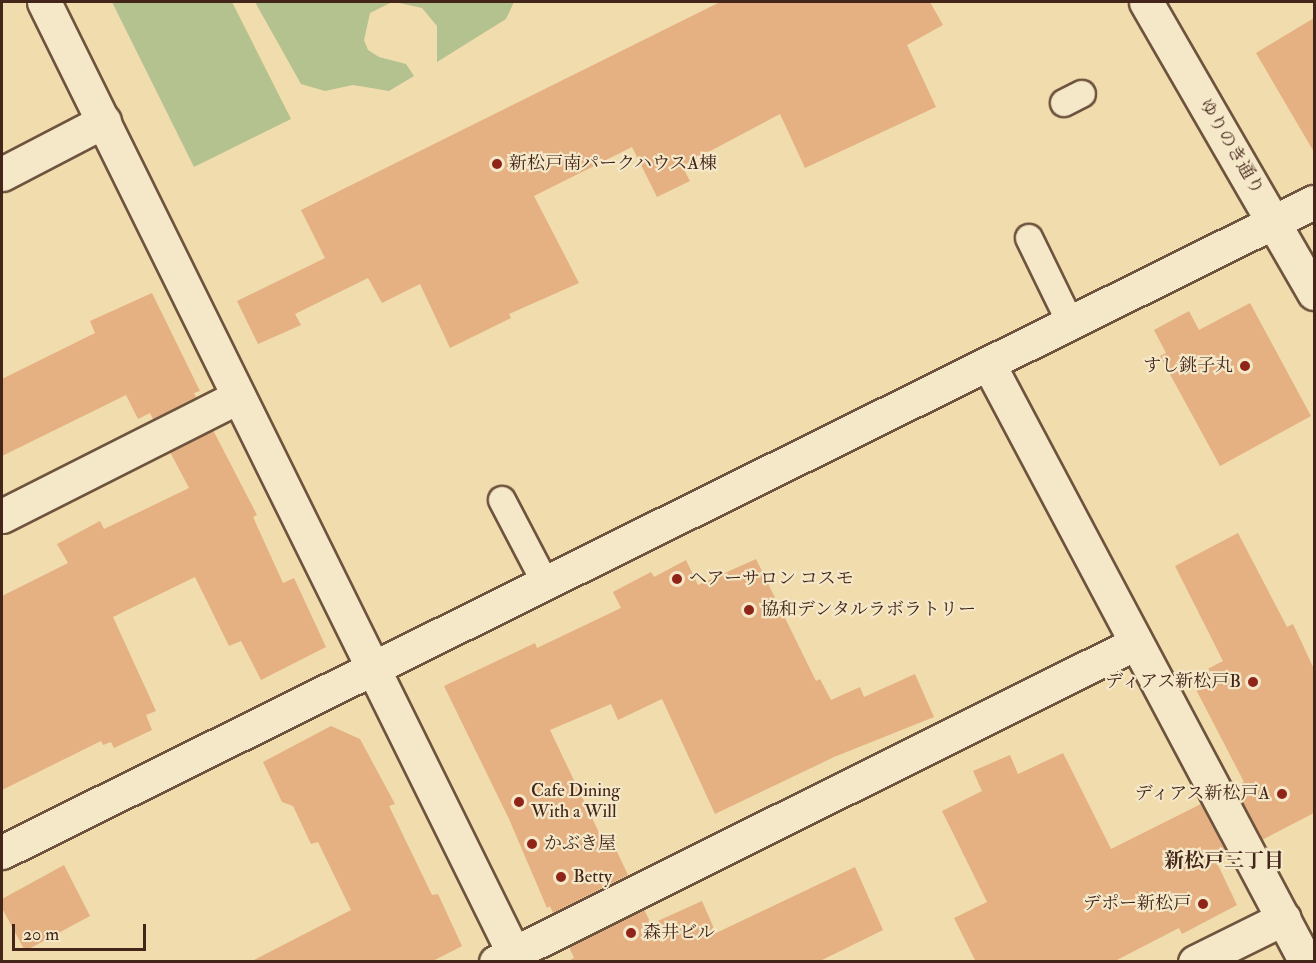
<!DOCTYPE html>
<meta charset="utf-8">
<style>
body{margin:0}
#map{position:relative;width:1316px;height:963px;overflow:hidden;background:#f0dcac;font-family:"IM FELL Double Pica","Noto Serif JP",serif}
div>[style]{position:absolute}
.green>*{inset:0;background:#b3c28f}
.building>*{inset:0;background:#e5b182}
.roads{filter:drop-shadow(2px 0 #6e533e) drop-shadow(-2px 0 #6e533e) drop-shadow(0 2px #6e533e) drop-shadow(0 -2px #6e533e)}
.lane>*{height:26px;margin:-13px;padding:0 13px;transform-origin:13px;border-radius:13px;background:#f5e8c9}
.street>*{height:33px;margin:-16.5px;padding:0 16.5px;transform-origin:16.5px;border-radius:16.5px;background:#f5e8c9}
.secondary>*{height:33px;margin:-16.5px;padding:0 16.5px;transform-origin:16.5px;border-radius:16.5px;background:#f5e8c9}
.dots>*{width:16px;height:16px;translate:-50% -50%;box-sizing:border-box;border:3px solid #f5e8c9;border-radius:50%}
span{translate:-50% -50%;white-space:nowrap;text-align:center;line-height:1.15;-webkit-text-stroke:4.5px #f5e8c9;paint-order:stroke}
.street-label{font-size:18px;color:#43251a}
.poi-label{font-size:18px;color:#43251a}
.left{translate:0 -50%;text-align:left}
.right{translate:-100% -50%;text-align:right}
.neighbourhood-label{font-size:20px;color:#43251a;font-weight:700}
.frame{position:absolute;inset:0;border:3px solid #43251a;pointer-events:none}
.scale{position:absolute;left:12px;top:924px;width:134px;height:27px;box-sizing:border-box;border:3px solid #43251a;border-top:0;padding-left:8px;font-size:18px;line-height:21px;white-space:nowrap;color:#43251a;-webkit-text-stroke:4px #f5e8c9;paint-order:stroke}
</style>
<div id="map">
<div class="green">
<div style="clip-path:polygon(112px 2px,232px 2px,291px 119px,194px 167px)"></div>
<div style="clip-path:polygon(255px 2px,392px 2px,370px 13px,364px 40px,368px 50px,379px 57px,406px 64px,414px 76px,389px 91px,353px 85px,325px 91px,301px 84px)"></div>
<div style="clip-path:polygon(395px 2px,514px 2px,506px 19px,437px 62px,437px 26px,422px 8px)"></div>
</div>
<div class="building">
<div style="clip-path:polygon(720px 2px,930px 2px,943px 25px,907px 45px,936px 107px,805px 168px,780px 114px,682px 166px,690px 181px,657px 197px,632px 147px,534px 196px,579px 283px,509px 314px,511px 318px,450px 348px,420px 284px,382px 303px,368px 278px,295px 314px,301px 325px,258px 344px,237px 301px,325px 258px,301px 210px)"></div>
<div style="clip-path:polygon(1314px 18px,1314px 152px,1256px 53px)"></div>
<div style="clip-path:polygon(152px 293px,200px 391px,194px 393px,196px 397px,153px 419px,150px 413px,138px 419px,126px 395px,2px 456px,2px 379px,95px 333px,90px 321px)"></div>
<div style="clip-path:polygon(1250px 303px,1311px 416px,1220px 466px,1160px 356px,1166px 353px,1154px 330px,1189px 311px,1199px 330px)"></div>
<div style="clip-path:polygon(213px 430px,257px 515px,253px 517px,283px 583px,294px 578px,326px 647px,261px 680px,241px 641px,229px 646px,195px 577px,113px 617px,156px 711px,146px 715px,152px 730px,114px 748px,111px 742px,103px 745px,101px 741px,2px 790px,2px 596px,68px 563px,57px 544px,100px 521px,104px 529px,189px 488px,170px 452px)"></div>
<div style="clip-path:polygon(1238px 533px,1287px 627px,1293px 624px,1314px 669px,1314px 813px,1262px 840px,1234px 787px,1244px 782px,1190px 678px,1223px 661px,1175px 566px)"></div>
<div style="clip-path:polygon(756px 559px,816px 681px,820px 679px,831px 700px,860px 687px,864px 697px,915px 674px,934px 717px,834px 757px,715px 814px,662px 699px,618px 720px,611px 704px,550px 730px,604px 843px,611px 839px,628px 875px,553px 913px,550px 906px,547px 908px,509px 819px,444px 686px,535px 643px,537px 648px,621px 608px,613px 592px,651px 572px,654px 577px,686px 560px,698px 585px)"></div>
<div style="clip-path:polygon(331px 726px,360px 739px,395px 804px,389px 806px,432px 895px,438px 894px,462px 946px,431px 962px,250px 962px,351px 910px,318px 842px,311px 844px,293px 806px,282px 802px,263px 762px)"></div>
<div style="clip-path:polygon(1063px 753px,1111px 849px,1201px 804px,1229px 857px,1217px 863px,1237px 905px,1182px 934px,1179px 928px,1113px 962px,976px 962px,954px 918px,987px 902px,942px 811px,982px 791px,973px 771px,1010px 755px,1018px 774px)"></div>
<div style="clip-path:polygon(64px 865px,90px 916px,25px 951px,2px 908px,2px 899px)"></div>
<div style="clip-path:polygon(855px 867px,883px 930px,818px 962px,568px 961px,574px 958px,569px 947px,644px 909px,651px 924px,702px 901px,716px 933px)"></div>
</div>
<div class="roads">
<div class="lane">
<div style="left:1064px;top:103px;width:20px;rotate:-27deg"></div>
<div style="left:1029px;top:238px;width:96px;rotate:64deg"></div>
<div style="left:502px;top:500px;width:95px;rotate:62.4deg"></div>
</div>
<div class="street">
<div style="left:44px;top:2px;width:1071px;rotate:63.72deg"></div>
<div style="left:2px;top:174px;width:115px;rotate:-27.5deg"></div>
<div style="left:989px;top:365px;width:676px;rotate:62.03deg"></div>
<div style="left:2px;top:516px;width:264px;rotate:-26.8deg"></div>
<div style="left:496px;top:962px;width:715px;rotate:-26.49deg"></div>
<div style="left:1195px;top:962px;width:99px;rotate:-26.3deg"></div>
</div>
<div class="secondary">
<div style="left:1146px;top:2px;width:336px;rotate:60deg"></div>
<div style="left:2px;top:852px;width:1464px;rotate:-26.36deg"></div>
</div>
</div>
<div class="dots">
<div style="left:497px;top:164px;background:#8f2418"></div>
<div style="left:1245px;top:366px;background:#8f2418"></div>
<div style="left:677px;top:579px;background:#8f2418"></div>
<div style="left:749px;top:610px;background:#8f2418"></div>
<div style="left:1253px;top:682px;background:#8f2418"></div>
<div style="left:1282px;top:794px;background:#8f2418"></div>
<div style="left:519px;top:802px;background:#8f2418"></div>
<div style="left:532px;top:844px;background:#8f2418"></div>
<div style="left:561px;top:877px;background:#8f2418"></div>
<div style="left:1203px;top:904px;background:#8f2418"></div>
<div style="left:631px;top:933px;background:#8f2418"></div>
</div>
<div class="street-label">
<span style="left:1231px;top:147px;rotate:59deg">ゆりのき通り</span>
</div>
<div class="poi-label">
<span class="left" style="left:509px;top:164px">新松戸南パークハウスA棟</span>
<span class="right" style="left:1233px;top:366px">すし銚子丸</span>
<span class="left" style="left:689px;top:579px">ヘアーサロン コスモ</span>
<span class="left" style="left:761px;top:610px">協和デンタルラボラトリー</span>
<span class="right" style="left:1241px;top:682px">ディアス新松戸B</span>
<span class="left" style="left:531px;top:802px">Cafe Dining<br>With a Will</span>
<span class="right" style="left:1270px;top:794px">ディアス新松戸A</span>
<span class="left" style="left:544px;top:844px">かぶき屋</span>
<span class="left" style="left:573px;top:877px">Betty</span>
<span class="right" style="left:1191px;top:904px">デポー新松戸</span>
<span class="left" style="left:643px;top:933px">森井ビル</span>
</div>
<div class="neighbourhood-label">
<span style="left:1224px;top:860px">新松戸三丁目</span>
</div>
<div class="frame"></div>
<div class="scale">20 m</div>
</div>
